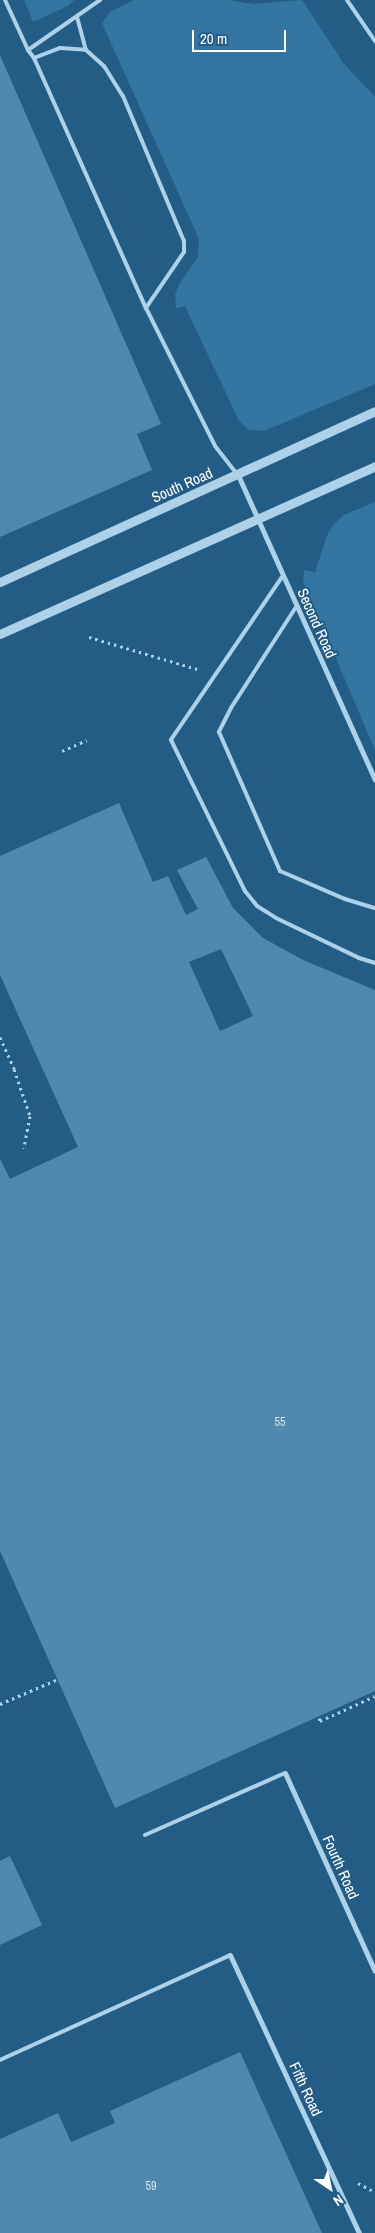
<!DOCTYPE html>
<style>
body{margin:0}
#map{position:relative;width:375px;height:2233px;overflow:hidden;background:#235d86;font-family:"Archivo Narrow",sans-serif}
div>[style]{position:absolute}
.green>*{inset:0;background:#3476a1}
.building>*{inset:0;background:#5089b0}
.path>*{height:3px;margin-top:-1.5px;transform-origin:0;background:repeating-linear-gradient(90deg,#add1e9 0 2.5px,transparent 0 6.5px)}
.service>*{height:4px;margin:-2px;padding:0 2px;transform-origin:2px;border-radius:2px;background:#add1e9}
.minor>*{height:5px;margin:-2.5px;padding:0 2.5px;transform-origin:2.5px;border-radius:2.5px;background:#add1e9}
.tertiary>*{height:9px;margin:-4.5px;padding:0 4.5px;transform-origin:4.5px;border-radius:4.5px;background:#add1e9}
span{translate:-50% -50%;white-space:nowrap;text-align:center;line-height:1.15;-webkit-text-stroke:4px #235d86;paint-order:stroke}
.number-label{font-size:12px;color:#d3e2eb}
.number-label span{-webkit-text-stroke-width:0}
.street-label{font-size:15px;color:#fff}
.north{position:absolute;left:305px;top:2163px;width:50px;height:50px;-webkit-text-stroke:4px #235d86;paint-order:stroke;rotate:146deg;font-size:14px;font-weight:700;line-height:20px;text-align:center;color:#fff}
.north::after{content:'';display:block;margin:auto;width:18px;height:22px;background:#fff;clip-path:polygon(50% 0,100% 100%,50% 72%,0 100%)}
.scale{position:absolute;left:192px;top:30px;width:94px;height:22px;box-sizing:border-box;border:2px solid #fff;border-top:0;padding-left:6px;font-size:15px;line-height:18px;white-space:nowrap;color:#fff;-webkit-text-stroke:4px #235d86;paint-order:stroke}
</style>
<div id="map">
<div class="green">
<div style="clip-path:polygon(24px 0,74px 0,68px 6px,33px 22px)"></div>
<div style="clip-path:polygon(134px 0,228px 0,254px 4px,302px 0,344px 64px,375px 97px,375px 384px,264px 431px,249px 430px,239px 421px,185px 306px,176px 308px,175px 295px,180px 283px,198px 257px,199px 239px,102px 23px,110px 12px)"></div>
<div style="clip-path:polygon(375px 502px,375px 750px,303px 581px,304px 570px,315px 572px,328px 533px,335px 523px,344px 515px)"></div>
</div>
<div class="building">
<div style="clip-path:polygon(0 55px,161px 424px,137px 434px,152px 470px,0 537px)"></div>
<div style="clip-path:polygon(evenodd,119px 803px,153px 882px,168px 876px,186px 915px,198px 909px,177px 870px,206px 857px,233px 908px,263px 938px,303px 960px,375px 990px,375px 1691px,115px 1808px,0 1551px,0 1159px,10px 1179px,78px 1147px,0 975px,0 856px,119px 803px,221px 949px,253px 1016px,220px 1031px,189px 962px,221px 949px)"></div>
<div style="clip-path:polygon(10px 1856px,42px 1925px,0 1945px,0 1861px)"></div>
<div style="clip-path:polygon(240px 2052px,322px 2233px,0 2233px,0 2139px,58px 2113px,71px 2142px,115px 2123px,110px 2111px)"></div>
</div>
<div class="path">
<div style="left:89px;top:637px;width:113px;rotate:16.5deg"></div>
<div style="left:62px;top:751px;width:27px;rotate:-24deg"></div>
<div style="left:0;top:1037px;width:35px;rotate:66deg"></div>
<div style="left:14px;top:1069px;width:50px;rotate:71.2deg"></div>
<div style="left:30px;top:1116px;width:33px;rotate:101deg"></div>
<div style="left:0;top:1704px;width:61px;rotate:-23.2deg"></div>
<div style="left:319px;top:1718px;width:3px;rotate:72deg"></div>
<div style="left:320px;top:1721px;width:60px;rotate:-24.4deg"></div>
<div style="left:358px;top:2183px;width:19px;rotate:28deg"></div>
</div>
<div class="service">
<div style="left:5px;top:0;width:55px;rotate:65.3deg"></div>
<div style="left:28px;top:50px;width:10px;rotate:53deg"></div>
<div style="left:34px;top:58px;width:274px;rotate:65.9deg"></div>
<div style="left:146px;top:308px;width:154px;rotate:63.4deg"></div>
<div style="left:215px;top:446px;width:34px;rotate:52deg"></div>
<div style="left:347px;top:0;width:50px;rotate:55.7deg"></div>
<div style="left:77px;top:17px;width:34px;rotate:75deg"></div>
<div style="left:28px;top:50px;width:88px;rotate:-34.8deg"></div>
<div style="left:34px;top:58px;width:28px;rotate:-21deg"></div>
<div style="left:60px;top:48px;width:26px;rotate:4deg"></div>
<div style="left:86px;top:50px;width:24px;rotate:42deg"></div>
<div style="left:104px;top:66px;width:36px;rotate:58deg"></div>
<div style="left:123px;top:96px;width:157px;rotate:67.2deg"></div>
<div style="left:184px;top:241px;width:11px;rotate:90deg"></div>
<div style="left:184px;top:252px;width:68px;rotate:124.2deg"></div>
<div style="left:282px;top:577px;width:197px;rotate:124.3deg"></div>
<div style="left:171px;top:740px;width:168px;rotate:63.9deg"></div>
<div style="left:245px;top:891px;width:19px;rotate:51deg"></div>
<div style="left:257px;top:906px;width:22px;rotate:32deg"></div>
<div style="left:276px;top:918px;width:92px;rotate:25.7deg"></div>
<div style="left:359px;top:958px;width:17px;rotate:17deg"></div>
<div style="left:296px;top:607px;width:120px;rotate:122.8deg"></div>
<div style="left:231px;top:708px;width:27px;rotate:117deg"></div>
<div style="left:219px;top:732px;width:152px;rotate:66.3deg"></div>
<div style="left:280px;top:871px;width:71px;rotate:23.3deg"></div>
<div style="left:345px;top:899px;width:31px;rotate:17deg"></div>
<div style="left:145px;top:1835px;width:153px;rotate:-23.9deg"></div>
<div style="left:0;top:2060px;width:253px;rotate:-24.5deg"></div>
</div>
<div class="minor">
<div style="left:238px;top:475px;width:334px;rotate:65.8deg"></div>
<div style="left:285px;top:1773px;width:217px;rotate:65.6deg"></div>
<div style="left:230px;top:1955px;width:306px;rotate:65.1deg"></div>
</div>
<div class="tertiary">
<div style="left:0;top:582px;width:412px;rotate:-24.5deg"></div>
<div style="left:0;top:634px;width:411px;rotate:-24.1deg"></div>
</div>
<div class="number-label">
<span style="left:280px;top:1423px">55</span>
<span style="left:151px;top:2187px">59</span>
</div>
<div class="street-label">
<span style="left:182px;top:485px;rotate:-24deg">South Road</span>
<span style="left:317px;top:623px;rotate:66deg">Second Road</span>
<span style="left:341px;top:1867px;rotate:66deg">Fourth Road</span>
<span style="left:306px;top:2089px;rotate:65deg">Fifth Road</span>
</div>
<div class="north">N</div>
<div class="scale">20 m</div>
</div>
